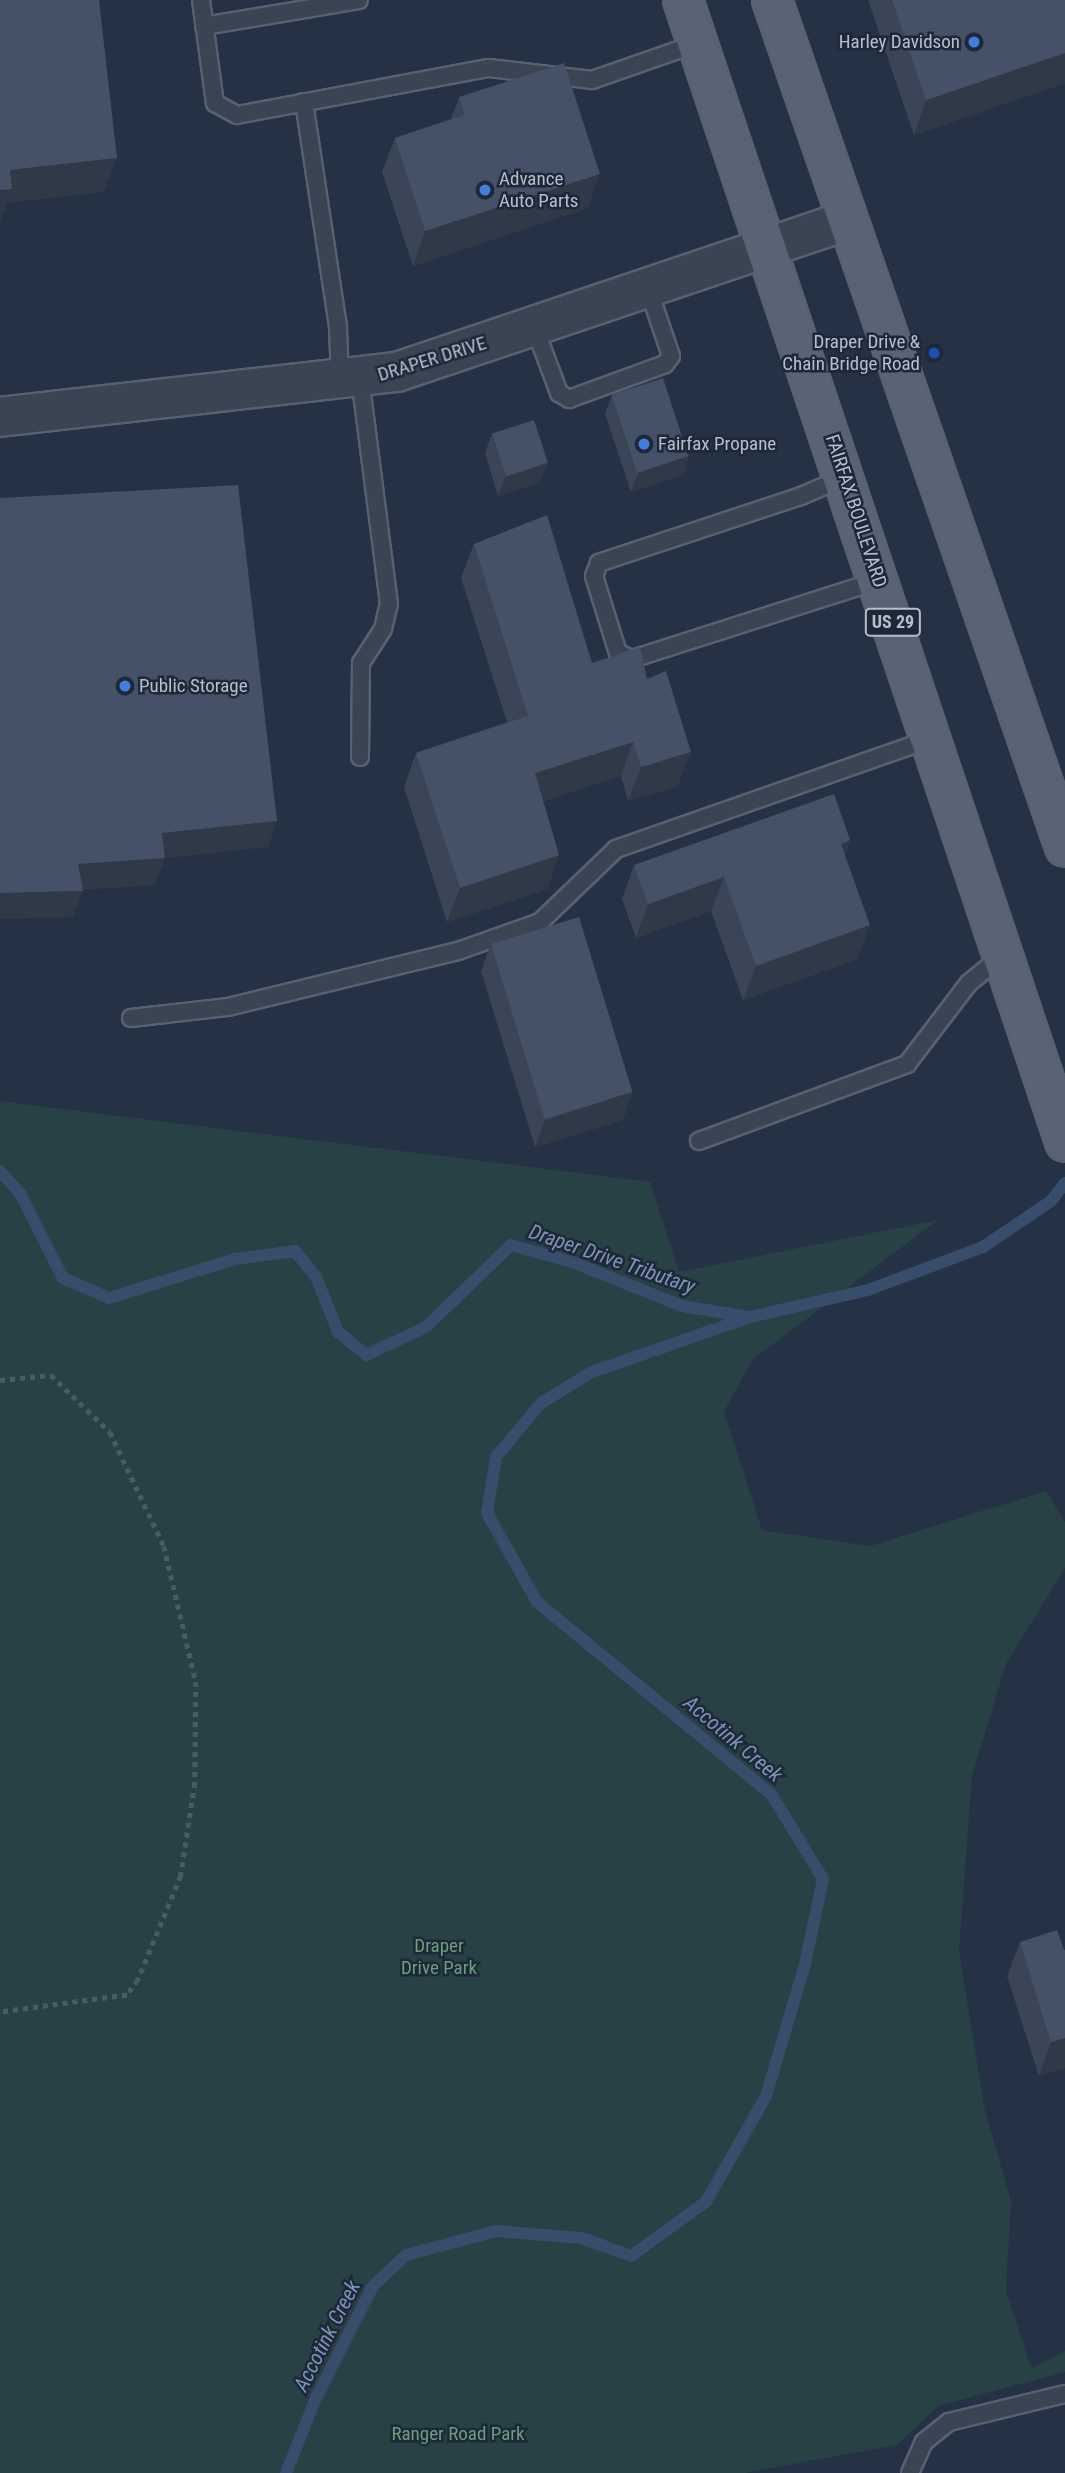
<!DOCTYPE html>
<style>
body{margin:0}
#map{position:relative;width:1065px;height:2473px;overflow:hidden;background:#253144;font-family:"Roboto Condensed",sans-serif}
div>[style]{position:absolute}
.green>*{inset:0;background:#274145}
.stream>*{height:12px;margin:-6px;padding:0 6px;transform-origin:6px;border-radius:6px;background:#384c6c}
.path>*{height:4.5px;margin-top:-2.25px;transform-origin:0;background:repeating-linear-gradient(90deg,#465e61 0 5px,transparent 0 10px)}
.roads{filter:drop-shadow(2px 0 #586171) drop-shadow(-2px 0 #586171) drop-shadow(0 2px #586171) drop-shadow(0 -2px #586171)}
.service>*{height:16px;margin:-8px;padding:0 8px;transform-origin:8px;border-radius:8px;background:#3a4453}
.tertiary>*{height:38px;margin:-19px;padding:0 19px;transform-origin:19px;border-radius:19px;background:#3a4453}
.primary>*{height:38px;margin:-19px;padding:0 19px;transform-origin:19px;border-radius:19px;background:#586373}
.wall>*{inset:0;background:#3a4658}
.shaded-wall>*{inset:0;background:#303947}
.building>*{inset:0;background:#445166;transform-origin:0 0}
.dots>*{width:19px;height:19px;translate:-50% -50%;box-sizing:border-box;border:4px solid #1e2839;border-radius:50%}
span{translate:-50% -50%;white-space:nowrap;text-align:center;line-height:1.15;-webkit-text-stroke:5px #1e2839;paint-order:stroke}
.shield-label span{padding:2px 5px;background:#1e2839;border:2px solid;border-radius:5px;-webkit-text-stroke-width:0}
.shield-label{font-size:18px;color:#b7bfcd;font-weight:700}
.poi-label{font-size:19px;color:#b7bfcd}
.right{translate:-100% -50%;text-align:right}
.left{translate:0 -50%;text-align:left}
.street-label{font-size:19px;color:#b7bfcd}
.park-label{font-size:19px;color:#6d9f7a}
.water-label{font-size:21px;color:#7c94b6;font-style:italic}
</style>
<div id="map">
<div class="green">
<div style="clip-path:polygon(0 1101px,650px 1182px,679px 1272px,938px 1220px,752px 1360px,724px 1412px,762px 1530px,870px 1546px,1046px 1491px,1065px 1522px,1065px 1568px,1006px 1664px,972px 1776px,959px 1951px,985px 2111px,1011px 2201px,1006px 2291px,1031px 2368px,1065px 2351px,1065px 2372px,938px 2406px,897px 2445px,745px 2473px,0 2473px)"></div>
</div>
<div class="stream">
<div style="left:0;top:1171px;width:30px;rotate:48deg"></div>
<div style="left:20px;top:1193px;width:95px;rotate:63.2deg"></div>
<div style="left:63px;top:1278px;width:50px;rotate:23.5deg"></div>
<div style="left:109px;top:1298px;width:132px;rotate:-17.2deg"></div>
<div style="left:235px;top:1259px;width:61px;rotate:-7.6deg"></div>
<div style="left:295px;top:1251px;width:33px;rotate:51deg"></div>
<div style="left:316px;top:1277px;width:59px;rotate:68.2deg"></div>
<div style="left:338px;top:1332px;width:36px;rotate:39deg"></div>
<div style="left:366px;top:1355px;width:66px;rotate:-25deg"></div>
<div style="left:426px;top:1327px;width:118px;rotate:-44deg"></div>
<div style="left:511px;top:1245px;width:63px;rotate:15.6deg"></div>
<div style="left:572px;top:1262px;width:118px;rotate:21.8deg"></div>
<div style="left:682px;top:1306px;width:68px;rotate:9.3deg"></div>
<div style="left:286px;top:2473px;width:79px;rotate:-68.3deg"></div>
<div style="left:315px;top:2400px;width:128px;rotate:-63deg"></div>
<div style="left:373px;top:2286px;width:45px;rotate:-43.2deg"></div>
<div style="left:406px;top:2255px;width:93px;rotate:-14.9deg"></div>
<div style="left:496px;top:2231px;width:86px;rotate:4.7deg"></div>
<div style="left:582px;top:2238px;width:52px;rotate:20.2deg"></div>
<div style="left:631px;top:2256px;width:92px;rotate:-35.8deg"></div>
<div style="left:706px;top:2202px;width:122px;rotate:-60.5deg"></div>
<div style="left:766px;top:2096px;width:138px;rotate:-73.5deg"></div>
<div style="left:805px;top:1964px;width:87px;rotate:-78deg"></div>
<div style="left:823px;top:1879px;width:98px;rotate:-121.3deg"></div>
<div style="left:772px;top:1795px;width:304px;rotate:-140.6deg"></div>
<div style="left:537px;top:1602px;width:102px;rotate:-119.3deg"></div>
<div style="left:487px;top:1513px;width:57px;rotate:-80.9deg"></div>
<div style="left:496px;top:1457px;width:70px;rotate:-50.2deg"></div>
<div style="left:541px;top:1403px;width:60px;rotate:-31.3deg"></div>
<div style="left:592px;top:1372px;width:167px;rotate:-19.2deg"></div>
<div style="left:750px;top:1317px;width:121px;rotate:-12.9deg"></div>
<div style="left:868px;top:1290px;width:123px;rotate:-20.5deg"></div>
<div style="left:983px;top:1247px;width:82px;rotate:-34.1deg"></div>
<div style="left:1051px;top:1201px;width:23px;rotate:-52deg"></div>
</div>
<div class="path">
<div style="left:0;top:1380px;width:51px;rotate:-5.6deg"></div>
<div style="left:51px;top:1375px;width:82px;rotate:44deg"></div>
<div style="left:110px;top:1432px;width:126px;rotate:64.7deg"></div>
<div style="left:164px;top:1546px;width:140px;rotate:76.8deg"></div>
<div style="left:196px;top:1682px;width:101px;rotate:90.6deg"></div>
<div style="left:195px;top:1783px;width:94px;rotate:98.6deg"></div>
<div style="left:181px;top:1876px;width:113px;rotate:112.5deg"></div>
<div style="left:138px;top:1980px;width:19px;rotate:126deg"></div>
<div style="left:127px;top:1995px;width:128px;rotate:172.4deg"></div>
</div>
<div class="roads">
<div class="service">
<div style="left:201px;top:0;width:104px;rotate:82.3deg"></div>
<div style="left:215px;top:103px;width:25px;rotate:29deg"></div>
<div style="left:237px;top:115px;width:256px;rotate:-10.6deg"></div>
<div style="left:489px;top:68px;width:104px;rotate:6.6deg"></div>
<div style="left:592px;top:80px;width:112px;rotate:-19.2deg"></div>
<div style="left:204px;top:26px;width:157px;rotate:-9.5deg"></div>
<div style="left:304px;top:102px;width:229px;rotate:81.4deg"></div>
<div style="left:338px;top:328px;width:51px;rotate:87.8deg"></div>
<div style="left:534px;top:326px;width:72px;rotate:69.5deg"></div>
<div style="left:559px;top:393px;width:12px;rotate:31deg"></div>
<div style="left:569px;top:399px;width:102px;rotate:-20deg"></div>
<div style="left:665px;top:364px;width:10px;rotate:-53deg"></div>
<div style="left:671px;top:356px;width:72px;rotate:-108.7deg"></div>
<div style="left:843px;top:478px;width:46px;rotate:156.8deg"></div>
<div style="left:801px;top:496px;width:213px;rotate:161.7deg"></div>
<div style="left:599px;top:563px;width:14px;rotate:111deg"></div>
<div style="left:594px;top:576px;width:81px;rotate:72.7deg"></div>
<div style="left:618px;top:653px;width:15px;rotate:23deg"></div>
<div style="left:632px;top:659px;width:257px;rotate:-17.7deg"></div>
<div style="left:360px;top:757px;width:94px;rotate:-89.4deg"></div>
<div style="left:361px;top:663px;width:40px;rotate:-57.1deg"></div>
<div style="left:383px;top:629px;width:26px;rotate:-77deg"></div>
<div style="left:389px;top:604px;width:227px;rotate:-97.3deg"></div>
<div style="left:131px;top:1018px;width:98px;rotate:-6.5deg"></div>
<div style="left:228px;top:1007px;width:237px;rotate:-13.7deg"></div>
<div style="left:458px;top:951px;width:87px;rotate:-19.5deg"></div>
<div style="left:540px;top:922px;width:105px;rotate:-43.8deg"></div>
<div style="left:616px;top:849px;width:333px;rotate:-19.3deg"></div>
<div style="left:699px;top:1141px;width:222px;rotate:-20.3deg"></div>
<div style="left:907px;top:1064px;width:102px;rotate:-52.6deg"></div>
<div style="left:969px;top:983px;width:44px;rotate:-39.5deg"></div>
<div style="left:910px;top:2473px;width:34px;rotate:-66deg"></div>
<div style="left:924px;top:2442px;width:32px;rotate:-39deg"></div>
<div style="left:949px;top:2422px;width:119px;rotate:-13.6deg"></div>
</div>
<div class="tertiary">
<div style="left:0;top:417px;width:400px;rotate:-6.5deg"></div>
<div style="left:397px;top:372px;width:474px;rotate:-18.6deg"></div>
</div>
<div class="primary">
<div style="left:683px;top:0;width:1204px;rotate:71.5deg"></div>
<div style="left:772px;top:0;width:896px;rotate:70.92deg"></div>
</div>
</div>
<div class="wall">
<div style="clip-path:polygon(868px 0,1065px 0,1065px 83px,914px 135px)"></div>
<div style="clip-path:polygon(459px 97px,588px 208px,413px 266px,382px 172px,395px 138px,451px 119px)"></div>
<div style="clip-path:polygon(612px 395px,689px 456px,683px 475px,631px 492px,605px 414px)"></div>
<div style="clip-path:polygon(492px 434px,541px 482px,498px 496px,485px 453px)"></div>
<div style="clip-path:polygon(474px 544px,592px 663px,647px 679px,678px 786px,628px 801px,621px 776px,543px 801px,559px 855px,547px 889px,447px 922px,404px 787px,416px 753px,507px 722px,461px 578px)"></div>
<div style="clip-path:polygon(850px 840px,845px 855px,858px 959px,743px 1000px,711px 911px,636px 938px,622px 899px,634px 865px)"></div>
<div style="clip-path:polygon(491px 944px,623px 1120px,535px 1147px,481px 971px)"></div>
<div style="clip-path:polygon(1020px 1942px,1065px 1950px,1065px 2068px,1039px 2076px,1007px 1976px)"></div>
</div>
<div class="shaded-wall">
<div style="clip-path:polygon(1065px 53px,1065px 83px,914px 135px,926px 100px)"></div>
<div style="clip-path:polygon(117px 158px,104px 192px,7px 203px,0 222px,0 190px,10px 170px)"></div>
<div style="clip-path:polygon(600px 174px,588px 208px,413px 266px,425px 231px)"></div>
<div style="clip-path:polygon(689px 456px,683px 475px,631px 492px,638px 473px)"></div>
<div style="clip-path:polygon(548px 463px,541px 482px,498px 496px,505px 477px)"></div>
<div style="clip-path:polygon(633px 742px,621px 776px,522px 808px,535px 773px)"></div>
<div style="clip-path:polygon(691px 752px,678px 786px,628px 801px,641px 767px)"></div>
<div style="clip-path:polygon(277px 821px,268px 847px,160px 859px,165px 858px,155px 885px,68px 891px,78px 864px,162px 833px)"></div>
<div style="clip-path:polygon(850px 840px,838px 874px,841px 844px)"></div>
<div style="clip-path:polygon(559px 855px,547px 889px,447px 922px,460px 888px)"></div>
<div style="clip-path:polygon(724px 877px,711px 911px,636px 938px,648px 904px)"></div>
<div style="clip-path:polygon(83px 891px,73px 917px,0 919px,0 893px)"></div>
<div style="clip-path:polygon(870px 925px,858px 959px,743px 1000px,756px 966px)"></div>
<div style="clip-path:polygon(633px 1092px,623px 1120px,535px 1147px,545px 1120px)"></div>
<div style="clip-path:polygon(1065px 2038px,1065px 2068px,1039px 2076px,1051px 2042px)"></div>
</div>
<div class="building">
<div style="clip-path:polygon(0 0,99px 0,117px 158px,10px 170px,12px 189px,0 190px)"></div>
<div style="clip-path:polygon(892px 0,1065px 0,1065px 53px,926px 100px)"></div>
<div style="clip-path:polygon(564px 63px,600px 174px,425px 231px,395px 138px,465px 115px,459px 97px)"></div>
<div style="left:663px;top:378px;width:82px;height:54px;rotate:72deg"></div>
<div style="left:534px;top:420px;width:45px;height:44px;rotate:72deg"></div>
<div style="clip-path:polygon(238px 485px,277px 821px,162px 833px,165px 858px,78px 864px,83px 891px,0 893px,0 498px)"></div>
<div style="clip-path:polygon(547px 515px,592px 663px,640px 647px,647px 679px,666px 671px,691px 752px,641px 767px,633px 742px,535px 773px,559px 855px,460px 888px,416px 753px,528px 716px,474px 544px)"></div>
<div style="clip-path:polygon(834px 794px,850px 840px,841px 844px,870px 925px,756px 966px,724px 877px,648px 904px,634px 865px)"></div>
<div style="left:579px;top:917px;width:183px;height:92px;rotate:73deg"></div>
<div style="clip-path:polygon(1057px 1930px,1064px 1950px,1065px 1950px,1065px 2038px,1051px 2042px,1020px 1942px)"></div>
</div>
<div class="dots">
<div style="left:974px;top:42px;background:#3f7fe0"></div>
<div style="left:485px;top:190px;background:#3f7fe0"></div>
<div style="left:934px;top:353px;background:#1a4fb4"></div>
<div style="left:644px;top:444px;background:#3f7fe0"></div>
<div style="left:125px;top:686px;background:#3f7fe0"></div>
</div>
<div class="shield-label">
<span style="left:893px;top:622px">US 29</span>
</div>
<div class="poi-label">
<span class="right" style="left:960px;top:42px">Harley Davidson</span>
<span class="left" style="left:499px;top:190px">Advance<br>Auto Parts</span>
<span class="right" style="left:920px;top:353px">Draper Drive &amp;<br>Chain Bridge Road</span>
<span class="left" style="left:658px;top:444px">Fairfax Propane</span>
<span class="left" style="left:139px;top:686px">Public Storage</span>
</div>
<div class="street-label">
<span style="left:432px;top:359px;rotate:-17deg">DRAPER DRIVE</span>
<span style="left:856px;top:511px;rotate:72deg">FAIRFAX BOULEVARD</span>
</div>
<div class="park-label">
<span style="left:439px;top:1957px">Draper<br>Drive Park</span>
<span style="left:458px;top:2434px">Ranger Road Park</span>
</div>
<div class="water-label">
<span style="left:612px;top:1259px;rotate:19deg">Draper Drive Tributary</span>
<span style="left:733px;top:1739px;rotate:40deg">Accotink Creek</span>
<span style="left:327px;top:2336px;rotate:-63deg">Accotink Creek</span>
</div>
</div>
